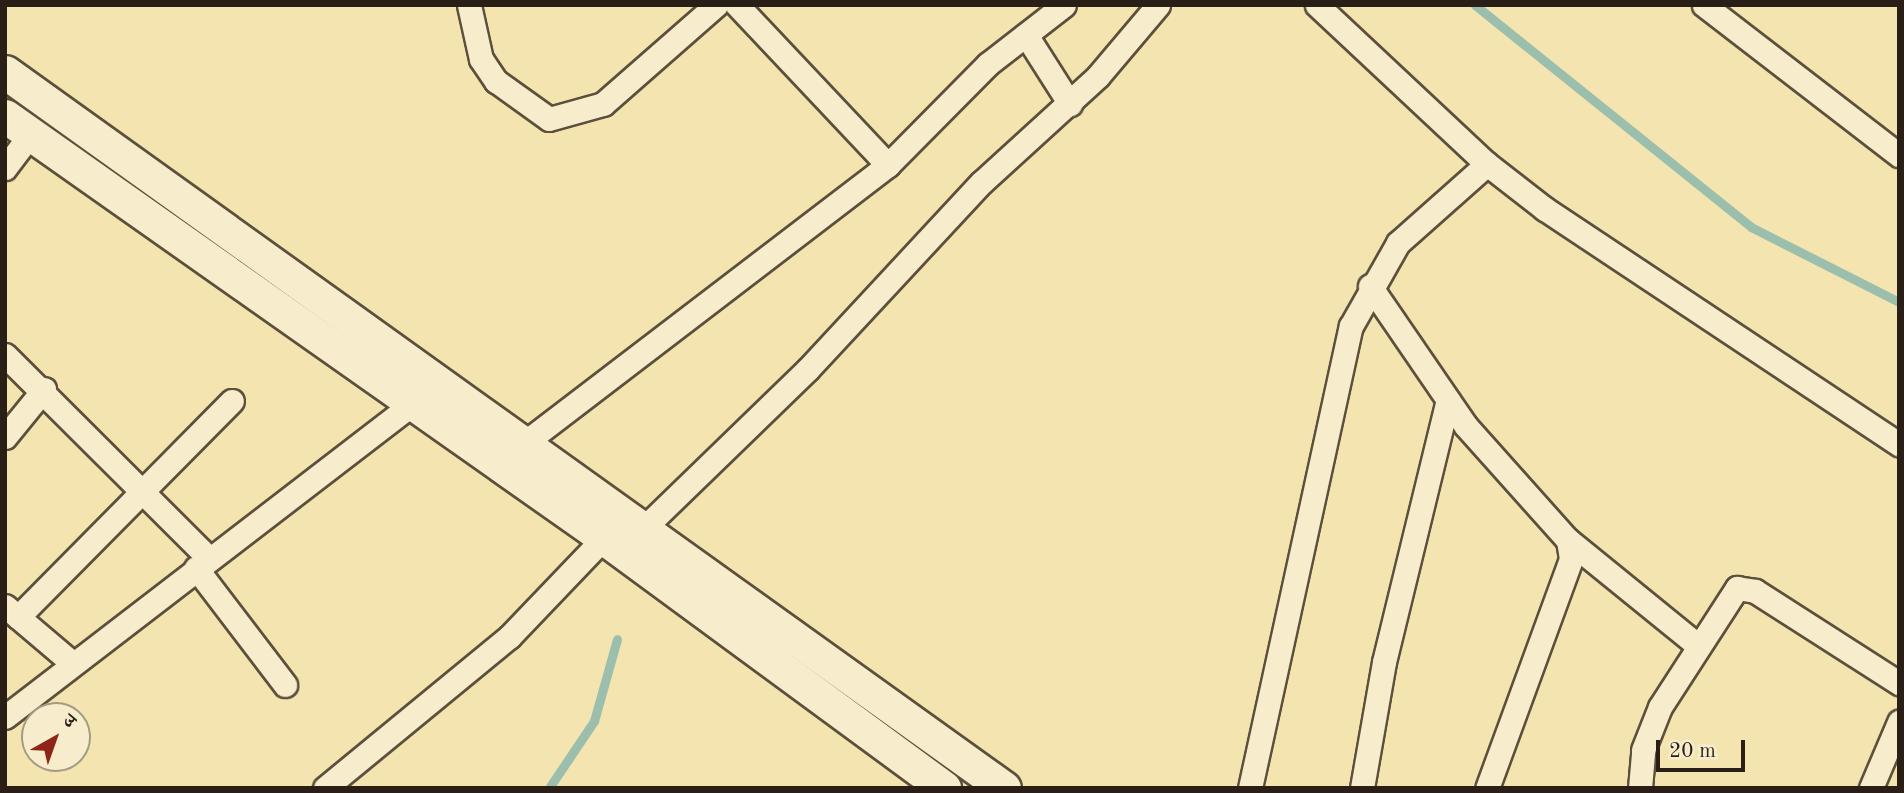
<!DOCTYPE html>
<meta charset="utf-8">
<style>
body{margin:0}
#map{position:relative;width:1904px;height:793px;overflow:hidden;background:#f3e4b0;font-family:"Old Standard TT","Noto Serif Devanagari",serif}
div>[style]{position:absolute}
.stream>*{height:9px;margin:-4.5px;padding:0 4.5px;transform-origin:4.5px;border-radius:4.5px;background:#9bbead}
.roads{filter:drop-shadow(2px 0 #5c503c) drop-shadow(-2px 0 #5c503c) drop-shadow(0 2px #5c503c) drop-shadow(0 -2px #5c503c)}
.minor>*{height:23px;margin:-11.5px;padding:0 11.5px;transform-origin:11.5px;border-radius:11.5px;background:#f7edcc}
.secondary>*{height:33px;margin:-16.5px;padding:0 16.5px;transform-origin:16.5px;border-radius:16.5px;background:#f7edcc}
span{translate:-50% -50%;white-space:nowrap;text-align:center;line-height:1.15;-webkit-text-stroke:5px #f7edcc;paint-order:stroke}
.frame{position:absolute;inset:0;border:7px solid #291f16;pointer-events:none}
.north{position:absolute;left:21px;top:702px;width:70px;height:70px;box-sizing:border-box;background:#f7edcc;border:2px solid #a59b83;border-radius:50%;rotate:40deg;font-size:19px;font-weight:700;line-height:28px;text-align:center;color:#291f16}
.north::after{content:'';display:block;margin:auto;width:24px;height:32px;background:#8f2418;clip-path:polygon(50% 0,100% 100%,50% 72%,0 100%)}
.scale{position:absolute;left:1656px;top:740px;width:89px;height:32px;box-sizing:border-box;border:4px solid #291f16;border-top:0;padding-left:9px;font-size:21px;line-height:24px;white-space:nowrap;color:#291f16;-webkit-text-stroke:5px #f7edcc;paint-order:stroke}
</style>
<div id="map">
<div class="stream">
<div style="left:1475px;top:5px;width:354px;rotate:38.8deg"></div>
<div style="left:1751px;top:227px;width:166px;rotate:26.9deg"></div>
<div style="left:549px;top:788px;width:81px;rotate:-56.1deg"></div>
<div style="left:594px;top:721px;width:85px;rotate:-74.3deg"></div>
</div>
<div class="roads">
<div class="minor">
<div style="left:469px;top:5px;width:55px;rotate:77.5deg"></div>
<div style="left:481px;top:59px;width:27px;rotate:56deg"></div>
<div style="left:496px;top:81px;width:65px;rotate:35.6deg"></div>
<div style="left:549px;top:119px;width:56px;rotate:-15.5deg"></div>
<div style="left:603px;top:104px;width:150px;rotate:-41.2deg"></div>
<div style="left:737px;top:5px;width:220px;rotate:46.7deg"></div>
<div style="left:1317px;top:5px;width:233px;rotate:43.1deg"></div>
<div style="left:1487px;top:164px;width:73px;rotate:37.8deg"></div>
<div style="left:1545px;top:209px;width:425px;rotate:33.6deg"></div>
<div style="left:1704px;top:5px;width:246px;rotate:37.6deg"></div>
<div style="left:1026px;top:35px;width:82px;rotate:57.5deg"></div>
<div style="left:5px;top:168px;width:41px;rotate:-52.9deg"></div>
<div style="left:1370px;top:286px;width:168px;rotate:55.6deg"></div>
<div style="left:1465px;top:425px;width:154px;rotate:48.2deg"></div>
<div style="left:1568px;top:540px;width:19px;rotate:81deg"></div>
<div style="left:1571px;top:559px;width:244px;rotate:110.1deg"></div>
<div style="left:5px;top:355px;width:288px;rotate:44.9deg"></div>
<div style="left:5px;top:437px;width:62px;rotate:-50.9deg"></div>
<div style="left:514px;top:451px;width:471px;rotate:-37.4deg"></div>
<div style="left:888px;top:165px;width:142px;rotate:-45.3deg"></div>
<div style="left:988px;top:64px;width:96px;rotate:-37.8deg"></div>
<div style="left:644px;top:528px;width:228px;rotate:-44.1deg"></div>
<div style="left:808px;top:369px;width:255px;rotate:-47.1deg"></div>
<div style="left:982px;top:182px;width:157px;rotate:-42.4deg"></div>
<div style="left:1098px;top:76px;width:93px;rotate:-49.8deg"></div>
<div style="left:1568px;top:540px;width:166px;rotate:39.1deg"></div>
<div style="left:196px;top:568px;width:147px;rotate:52.7deg"></div>
<div style="left:5px;top:606px;width:87px;rotate:40.3deg"></div>
<div style="left:18px;top:617px;width:304px;rotate:-45.3deg"></div>
<div style="left:5px;top:717px;width:513px;rotate:-37.56deg"></div>
<div style="left:325px;top:788px;width:238px;rotate:-39.4deg"></div>
<div style="left:509px;top:637px;width:151px;rotate:-46.3deg"></div>
<div style="left:1250px;top:788px;width:473px;rotate:-77.7deg"></div>
<div style="left:1351px;top:326px;width:95px;rotate:-60.5deg"></div>
<div style="left:1398px;top:243px;width:119px;rotate:-41.6deg"></div>
<div style="left:1362px;top:788px;width:128px;rotate:-80.1deg"></div>
<div style="left:1384px;top:662px;width:267px;rotate:-76.3deg"></div>
<div style="left:1640px;top:788px;width:38px;rotate:-85deg"></div>
<div style="left:1643px;top:750px;width:46px;rotate:-68.4deg"></div>
<div style="left:1660px;top:707px;width:142px;rotate:-57.1deg"></div>
<div style="left:1737px;top:588px;width:18px;rotate:9deg"></div>
<div style="left:1755px;top:591px;width:171px;rotate:32.6deg"></div>
<div style="left:1871px;top:788px;width:72px;rotate:-67deg"></div>
</div>
<div class="secondary">
<div style="left:5px;top:72px;width:1229px;rotate:35.63deg"></div>
<div style="left:5px;top:116px;width:733px;rotate:35.16deg"></div>
<div style="left:604px;top:538px;width:422px;rotate:36.3deg"></div>
</div>
</div>
<div class="frame"></div>
<div class="north">उ</div>
<div class="scale">20 m</div>
</div>
